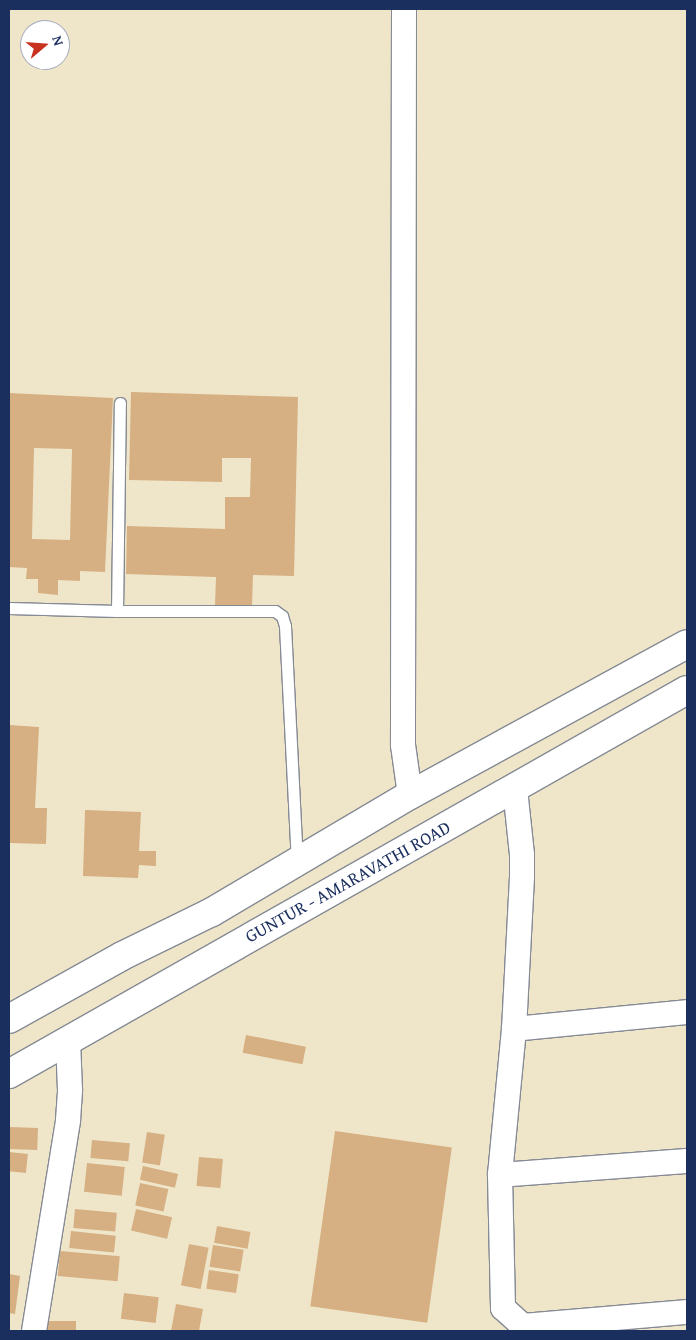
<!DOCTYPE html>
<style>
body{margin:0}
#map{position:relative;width:696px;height:1340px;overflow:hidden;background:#efe6c9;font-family:"Gentium Book Plus",serif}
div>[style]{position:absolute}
.building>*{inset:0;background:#d6af83;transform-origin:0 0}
.roads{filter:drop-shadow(1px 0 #858a94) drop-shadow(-1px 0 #858a94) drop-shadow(0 1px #858a94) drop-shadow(0 -1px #858a94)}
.lane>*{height:11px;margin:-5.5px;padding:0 5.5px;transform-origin:5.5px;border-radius:5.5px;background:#fff}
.street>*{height:24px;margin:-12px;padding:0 12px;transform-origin:12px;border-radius:12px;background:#fff}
.primary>*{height:28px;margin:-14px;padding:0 14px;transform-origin:14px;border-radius:14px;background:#fff}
span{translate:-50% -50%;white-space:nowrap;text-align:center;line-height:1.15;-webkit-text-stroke:4.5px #fff;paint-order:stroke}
.street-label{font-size:18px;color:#1b2f5e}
.frame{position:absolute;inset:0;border:10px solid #1b2f5e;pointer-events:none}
.north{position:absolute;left:20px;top:20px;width:50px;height:50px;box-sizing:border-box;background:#fff;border:1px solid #a4acbf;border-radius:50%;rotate:72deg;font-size:14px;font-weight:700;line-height:20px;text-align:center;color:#1b2f5e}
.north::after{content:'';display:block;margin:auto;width:18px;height:22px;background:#c8321e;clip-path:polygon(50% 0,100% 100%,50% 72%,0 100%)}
</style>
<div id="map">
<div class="building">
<div style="clip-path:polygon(131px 392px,298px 397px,294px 576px,253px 575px,252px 606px,215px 605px,216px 577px,126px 574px,127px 526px,225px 529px,225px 497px,250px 497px,251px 458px,222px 458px,222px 482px,129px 480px)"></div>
<div style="clip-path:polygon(evenodd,9px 393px,113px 398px,105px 572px,80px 571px,80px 581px,58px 580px,58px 595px,38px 593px,38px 579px,26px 579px,27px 568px,9px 567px,9px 393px,34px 448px,72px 449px,70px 540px,32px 539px,34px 448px)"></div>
<div style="clip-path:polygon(9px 725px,39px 727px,35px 808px,47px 808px,46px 844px,9px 843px)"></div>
<div style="clip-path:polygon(85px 810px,141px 812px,139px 851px,156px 851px,156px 866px,139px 865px,138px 878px,83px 876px)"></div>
<div style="left:246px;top:1035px;width:61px;height:18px;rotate:11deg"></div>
<div style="left:9px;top:1127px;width:29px;height:22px;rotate:2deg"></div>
<div style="left:335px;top:1131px;width:118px;height:177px;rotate:8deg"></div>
<div style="left:147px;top:1132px;width:18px;height:31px;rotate:9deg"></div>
<div style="left:92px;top:1140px;width:38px;height:18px;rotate:5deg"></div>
<div style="left:9px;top:1152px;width:19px;height:19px;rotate:6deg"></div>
<div style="left:199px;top:1157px;width:24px;height:29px;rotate:5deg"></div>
<div style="left:87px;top:1163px;width:38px;height:29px;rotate:6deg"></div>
<div style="left:143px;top:1166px;width:36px;height:14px;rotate:13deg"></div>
<div style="left:140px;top:1183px;width:29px;height:23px;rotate:12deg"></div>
<div style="left:75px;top:1209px;width:42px;height:19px;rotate:5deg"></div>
<div style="left:136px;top:1209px;width:37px;height:22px;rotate:13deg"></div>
<div style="left:217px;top:1226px;width:34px;height:17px;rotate:10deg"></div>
<div style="left:71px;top:1231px;width:45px;height:17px;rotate:6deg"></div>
<div style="left:189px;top:1244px;width:20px;height:42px;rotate:11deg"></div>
<div style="left:213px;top:1245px;width:31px;height:22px;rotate:9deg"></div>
<div style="left:60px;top:1251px;width:60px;height:25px;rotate:5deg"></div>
<div style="left:209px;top:1270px;width:30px;height:19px;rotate:8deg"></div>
<div style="clip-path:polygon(9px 1274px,20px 1276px,15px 1314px,9px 1313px)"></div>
<div style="left:124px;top:1293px;width:35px;height:26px;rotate:7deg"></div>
<div style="clip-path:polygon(176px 1304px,203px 1309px,199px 1331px,171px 1331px)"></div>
<div style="left:76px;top:1321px;width:10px;height:28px;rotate:90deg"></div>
</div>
<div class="roads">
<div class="lane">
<div style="left:9px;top:608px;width:108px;rotate:1.6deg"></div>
<div style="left:117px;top:611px;width:158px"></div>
<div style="left:275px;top:611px;width:9px;rotate:36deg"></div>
<div style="left:282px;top:616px;width:10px;rotate:73deg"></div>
<div style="left:285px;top:626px;width:235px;rotate:87.1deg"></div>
<div style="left:117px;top:611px;width:208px;rotate:-89.2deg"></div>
</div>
<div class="street">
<div style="left:404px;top:9px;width:736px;rotate:90.08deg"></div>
<div style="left:403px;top:745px;width:50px;rotate:82deg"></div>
<div style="left:515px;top:789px;width:66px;rotate:83.9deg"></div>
<div style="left:522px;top:855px;width:22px;rotate:90deg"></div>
<div style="left:522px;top:877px;width:152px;rotate:93deg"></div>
<div style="left:514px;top:1029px;width:147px;rotate:95.5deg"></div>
<div style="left:500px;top:1175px;width:188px;rotate:-4.3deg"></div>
<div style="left:514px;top:1029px;width:174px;rotate:-5.6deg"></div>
<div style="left:500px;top:1175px;width:133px;rotate:88.7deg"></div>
<div style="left:503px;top:1308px;width:27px;rotate:42deg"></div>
<div style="left:523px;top:1326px;width:165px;rotate:-4.9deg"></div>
<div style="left:34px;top:1331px;width:214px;rotate:-80.8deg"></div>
<div style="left:68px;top:1120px;width:30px;rotate:-86deg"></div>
<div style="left:70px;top:1090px;width:49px;rotate:-92.3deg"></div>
</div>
<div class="primary">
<div style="left:9px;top:1019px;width:129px;rotate:-29.1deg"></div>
<div style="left:122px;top:956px;width:100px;rotate:-26.1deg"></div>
<div style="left:212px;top:912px;width:230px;rotate:-30.6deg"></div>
<div style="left:410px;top:795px;width:315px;rotate:-28.6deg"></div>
<div style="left:9px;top:1074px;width:779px;rotate:-29.53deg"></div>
</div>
</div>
<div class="street-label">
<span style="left:348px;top:882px;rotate:-29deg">GUNTUR - AMARAVATHI ROAD</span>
</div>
<div class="frame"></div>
<div class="north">N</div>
</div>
